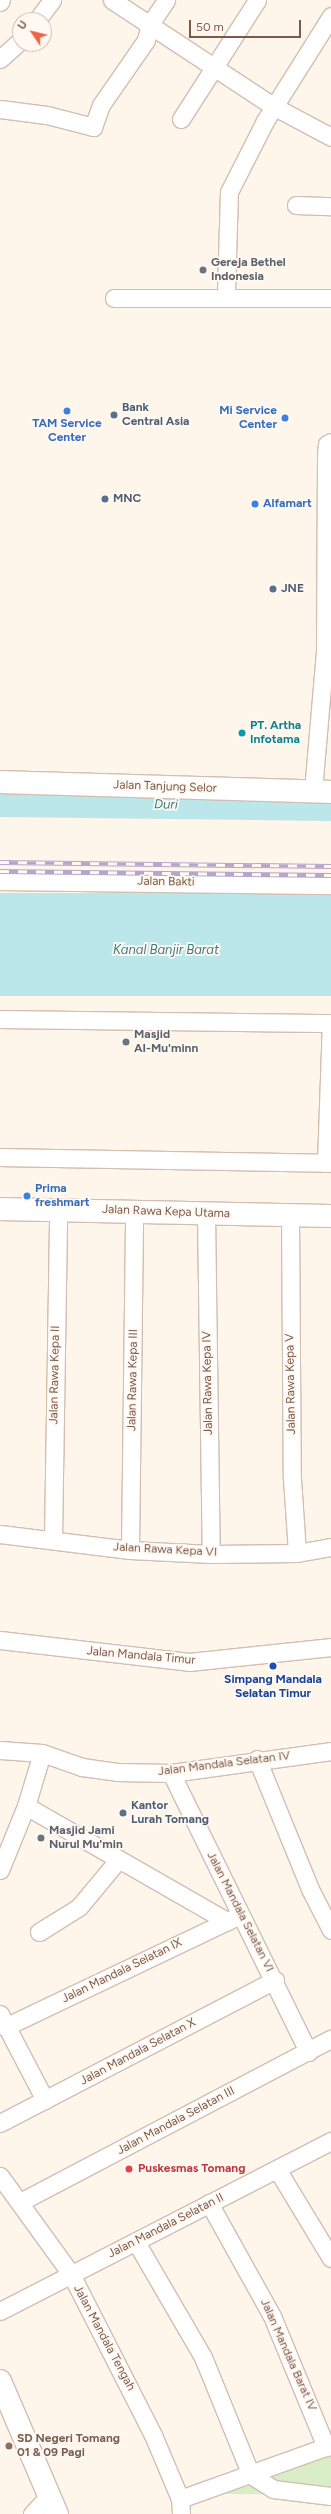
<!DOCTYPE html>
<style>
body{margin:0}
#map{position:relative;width:331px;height:2514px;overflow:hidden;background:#fef5eb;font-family:Figtree,sans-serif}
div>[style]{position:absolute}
.green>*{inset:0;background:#d9eec7}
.water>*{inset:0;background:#bce7ea;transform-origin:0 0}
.river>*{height:27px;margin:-13.5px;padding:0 13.5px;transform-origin:13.5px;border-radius:13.5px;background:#bce7ea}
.roads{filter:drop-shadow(1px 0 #d4beb1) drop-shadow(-1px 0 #d4beb1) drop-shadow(0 1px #d4beb1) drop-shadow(0 -1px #d4beb1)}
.minor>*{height:17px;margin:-8.5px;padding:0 8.5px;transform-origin:8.5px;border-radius:8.5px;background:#fff}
.tertiary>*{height:22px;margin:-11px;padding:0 11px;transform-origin:11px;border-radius:11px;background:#fff}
.rail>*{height:4.5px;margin-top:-2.25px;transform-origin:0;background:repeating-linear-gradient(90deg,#fff9f2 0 9px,#b7a6cb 0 18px);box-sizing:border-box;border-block:1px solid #b7a6cb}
.dots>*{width:11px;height:11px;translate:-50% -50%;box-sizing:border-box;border:2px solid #fff9f2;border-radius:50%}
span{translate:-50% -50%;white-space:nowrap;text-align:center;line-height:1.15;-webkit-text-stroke:3.5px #fff9f2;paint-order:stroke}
.worship-label{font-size:12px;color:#5b616d;font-weight:700}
.left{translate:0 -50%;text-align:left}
.service-label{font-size:12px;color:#4e5e75;font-weight:700}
.shop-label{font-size:12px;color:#366cbe;font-weight:700}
.right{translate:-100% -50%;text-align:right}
.culture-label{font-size:12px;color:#0d838f;font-weight:700}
.street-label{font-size:12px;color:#7c594a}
.transit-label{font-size:12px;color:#164399;font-weight:700}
.health-label{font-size:12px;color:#be3a42;font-weight:700}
.education-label{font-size:12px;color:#785e54;font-weight:700}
.water-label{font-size:13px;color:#3c7b82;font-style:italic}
.north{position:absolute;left:12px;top:12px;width:40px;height:40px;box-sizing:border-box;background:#fff9f2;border:1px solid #cbb9af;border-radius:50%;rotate:305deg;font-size:11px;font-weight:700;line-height:16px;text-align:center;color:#7c594a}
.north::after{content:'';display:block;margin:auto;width:14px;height:18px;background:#ef6248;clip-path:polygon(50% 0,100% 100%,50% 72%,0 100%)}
.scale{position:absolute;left:189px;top:20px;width:112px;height:18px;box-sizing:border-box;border:2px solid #7c594a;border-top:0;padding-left:5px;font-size:12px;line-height:14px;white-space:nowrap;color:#7c594a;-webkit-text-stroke:3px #fff9f2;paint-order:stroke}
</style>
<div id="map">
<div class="green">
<div style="clip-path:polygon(331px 2454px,331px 2495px,225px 2494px,267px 2475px)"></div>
</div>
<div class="water">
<div style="left:331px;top:893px;width:103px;height:331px;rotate:90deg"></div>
</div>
<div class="river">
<div style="left:0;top:803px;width:331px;rotate:0.7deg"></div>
</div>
<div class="roads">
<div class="minor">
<div style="left:112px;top:0;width:193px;rotate:33.4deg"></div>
<div style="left:273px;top:106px;width:66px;rotate:28.1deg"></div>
<div style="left:0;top:2px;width:2px;rotate:-63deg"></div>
<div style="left:37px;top:20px;width:25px;rotate:-53deg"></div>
<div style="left:0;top:59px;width:27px;rotate:-42deg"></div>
<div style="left:0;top:109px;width:47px;rotate:7.3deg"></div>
<div style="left:47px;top:115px;width:48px;rotate:14.6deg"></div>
<div style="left:93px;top:127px;width:23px;rotate:-70deg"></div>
<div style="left:101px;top:105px;width:79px;rotate:-55.3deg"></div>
<div style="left:146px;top:40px;width:16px;rotate:-76deg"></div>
<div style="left:150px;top:24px;width:29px;rotate:-56deg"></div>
<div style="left:181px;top:119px;width:141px;rotate:-57.4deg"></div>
<div style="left:296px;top:205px;width:35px;rotate:2deg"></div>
<div style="left:226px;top:292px;width:100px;rotate:-88.3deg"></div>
<div style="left:229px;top:192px;width:80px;rotate:-63.1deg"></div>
<div style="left:265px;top:121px;width:124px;rotate:-57.8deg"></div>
<div style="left:114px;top:298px;width:217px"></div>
<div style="left:313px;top:791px;width:140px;rotate:-85.1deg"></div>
<div style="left:325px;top:652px;width:198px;rotate:-89.7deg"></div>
<div style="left:326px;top:454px;width:10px;rotate:-84deg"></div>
<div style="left:327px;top:444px;width:4px;rotate:-27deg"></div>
<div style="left:0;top:881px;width:331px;rotate:0.7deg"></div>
<div style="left:0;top:1019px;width:331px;rotate:0.7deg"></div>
<div style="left:0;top:1157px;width:331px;rotate:1deg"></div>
<div style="left:326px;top:1163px;width:140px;rotate:-88deg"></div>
<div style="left:206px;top:1213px;width:341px;rotate:89.2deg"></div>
<div style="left:290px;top:1216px;width:263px;rotate:89.6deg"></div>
<div style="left:292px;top:1479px;width:74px;rotate:86.1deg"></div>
<div style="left:0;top:1534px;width:131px;rotate:7deg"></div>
<div style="left:130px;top:1550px;width:81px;rotate:2.8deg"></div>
<div style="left:211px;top:1554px;width:86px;rotate:-0.7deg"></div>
<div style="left:297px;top:1553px;width:35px;rotate:-10deg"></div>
<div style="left:53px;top:1540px;width:330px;rotate:-89.1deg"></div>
<div style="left:130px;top:1550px;width:340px;rotate:-89.3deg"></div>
<div style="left:0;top:1640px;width:190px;rotate:6.6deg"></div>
<div style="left:189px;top:1662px;width:143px;rotate:-6deg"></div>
<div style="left:0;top:1750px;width:42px;rotate:4.1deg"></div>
<div style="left:42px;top:1753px;width:42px;rotate:19.3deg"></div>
<div style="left:82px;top:1767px;width:35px;rotate:8deg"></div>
<div style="left:117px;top:1772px;width:54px;rotate:1.1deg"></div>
<div style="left:171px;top:1773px;width:162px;rotate:-7.8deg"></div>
<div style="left:257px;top:1759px;width:140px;rotate:67.8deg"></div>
<div style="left:310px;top:1889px;width:46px;rotate:62.9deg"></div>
<div style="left:171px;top:1773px;width:311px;rotate:63.8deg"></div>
<div style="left:26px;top:1806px;width:232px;rotate:29.8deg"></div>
<div style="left:0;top:1870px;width:69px;rotate:-67.9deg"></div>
<div style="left:26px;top:1806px;width:55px;rotate:-73.2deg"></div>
<div style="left:39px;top:1932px;width:47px;rotate:-32deg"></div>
<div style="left:79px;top:1907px;width:61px;rotate:-50.3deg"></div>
<div style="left:0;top:2014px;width:97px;rotate:62.4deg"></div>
<div style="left:5px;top:2027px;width:260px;rotate:-25.5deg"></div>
<div style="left:0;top:2123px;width:310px;rotate:-27.5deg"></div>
<div style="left:277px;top:2169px;width:104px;rotate:58.8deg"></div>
<div style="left:0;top:2176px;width:121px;rotate:54.1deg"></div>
<div style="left:71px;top:2274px;width:181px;rotate:63deg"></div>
<div style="left:153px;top:2435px;width:69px;rotate:67.1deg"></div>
<div style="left:180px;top:2499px;width:15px;rotate:86deg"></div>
<div style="left:20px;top:2202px;width:351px;rotate:-27.7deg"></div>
<div style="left:209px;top:2203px;width:129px;rotate:60.9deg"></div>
<div style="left:272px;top:2316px;width:142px;rotate:67.6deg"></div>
<div style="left:136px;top:2242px;width:133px;rotate:59.8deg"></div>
<div style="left:203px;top:2357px;width:127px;rotate:67.9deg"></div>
<div style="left:251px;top:2475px;width:26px;rotate:32deg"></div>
<div style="left:273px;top:2489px;width:58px;rotate:6.9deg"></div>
<div style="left:0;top:2311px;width:372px;rotate:-27.2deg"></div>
<div style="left:180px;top:2499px;width:160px;rotate:-19.7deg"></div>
<div style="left:32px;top:2514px;width:26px;rotate:-47deg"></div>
</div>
<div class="tertiary">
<div style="left:0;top:782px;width:331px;rotate:1.7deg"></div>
<div style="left:0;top:1209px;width:331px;rotate:1.2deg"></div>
<div style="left:0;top:2381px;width:145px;rotate:66.8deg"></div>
</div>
</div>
<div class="rail">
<div style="left:0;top:862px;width:331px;rotate:0.7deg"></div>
<div style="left:0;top:871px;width:331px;rotate:0.7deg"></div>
</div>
<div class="dots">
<div style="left:203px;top:270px;background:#6b7280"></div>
<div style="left:67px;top:411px;background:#3f7fe0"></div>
<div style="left:114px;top:415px;background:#5c6f8a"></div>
<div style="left:285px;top:418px;background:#3f7fe0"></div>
<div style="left:105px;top:499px;background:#5c6f8a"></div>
<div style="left:255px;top:504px;background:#3f7fe0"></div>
<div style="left:273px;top:589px;background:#5c6f8a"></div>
<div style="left:242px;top:733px;background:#0f9aa8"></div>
<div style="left:126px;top:1042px;background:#6b7280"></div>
<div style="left:27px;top:1196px;background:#3f7fe0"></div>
<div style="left:273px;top:1666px;background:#1a4fb4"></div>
<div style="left:123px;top:1813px;background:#5c6f8a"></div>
<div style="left:41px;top:1838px;background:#6b7280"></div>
<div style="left:129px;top:2169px;background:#e0444e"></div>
<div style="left:9px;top:2446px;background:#8d6e63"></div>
</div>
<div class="worship-label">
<span class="left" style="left:211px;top:270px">Gereja Bethel<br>Indonesia</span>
<span class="left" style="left:134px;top:1042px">Masjid<br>AI-Mu'minn</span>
<span class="left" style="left:49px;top:1838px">Masjid Jami<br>Nurul Mu'min</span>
</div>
<div class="service-label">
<span class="left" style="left:122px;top:415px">Bank<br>Central Asia</span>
<span class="left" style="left:113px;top:499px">MNC</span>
<span class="left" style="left:281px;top:589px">JNE</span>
<span class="left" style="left:131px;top:1813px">Kantor<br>Lurah Tomang</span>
</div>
<div class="shop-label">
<span class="right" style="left:277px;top:418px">Mi Service<br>Center</span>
<span style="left:67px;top:431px">TAM Service<br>Center</span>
<span class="left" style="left:263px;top:504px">Alfamart</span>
<span class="left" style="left:35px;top:1196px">Prima<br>freshmart</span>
</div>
<div class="culture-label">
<span class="left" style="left:250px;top:733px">PT. Artha<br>Infotama</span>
</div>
<div class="street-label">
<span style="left:165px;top:787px;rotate:2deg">Jalan Tanjung Selor</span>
<span style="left:166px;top:882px;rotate:1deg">Jalan Bakti</span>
<span style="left:166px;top:1212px;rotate:2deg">Jalan Rawa Kepa Utama</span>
<span style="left:55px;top:1375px;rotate:-89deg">Jalan Rawa Kepa II</span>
<span style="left:133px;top:1380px;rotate:-89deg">Jalan Rawa Kepa III</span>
<span style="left:208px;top:1383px;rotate:-91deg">Jalan Rawa Kepa IV</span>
<span style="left:291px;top:1384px;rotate:-91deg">Jalan Rawa Kepa V</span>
<span style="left:165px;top:1550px;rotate:3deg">Jalan Rawa Kepa VI</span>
<span style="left:141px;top:1656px;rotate:5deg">Jalan Mandala Timur</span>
<span style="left:224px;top:1764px;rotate:-7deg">Jalan Mandala Selatan IV</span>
<span style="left:240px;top:1912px;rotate:63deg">Jalan Mandala Selatan VI</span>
<span style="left:122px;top:1971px;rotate:-26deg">Jalan Mandala Selatan IX</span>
<span style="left:138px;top:2052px;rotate:-28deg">Jalan Mandala Selatan X</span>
<span style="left:176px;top:2121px;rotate:-28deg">Jalan Mandala Selatan III</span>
<span style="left:166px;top:2226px;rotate:-27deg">Jalan Mandala Selatan II</span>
<span style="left:104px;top:2338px;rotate:62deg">Jalan Mandala Tengah</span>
<span style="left:288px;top:2355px;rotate:66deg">Jalan Mandala Barat IV</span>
</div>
<div class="transit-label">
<span style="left:273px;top:1687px">Simpang Mandala<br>Selatan Timur</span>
</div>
<div class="health-label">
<span class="left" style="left:138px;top:2169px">Puskesmas Tomang</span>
</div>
<div class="education-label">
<span class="left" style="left:17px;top:2446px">SD Negeri Tomang<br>01 &amp; 09 Pagi</span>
</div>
<div class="water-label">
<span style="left:166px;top:805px;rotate:1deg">Duri</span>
<span style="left:166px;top:950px">Kanal Banjir Barat</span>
</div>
<div class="north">U</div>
<div class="scale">50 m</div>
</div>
